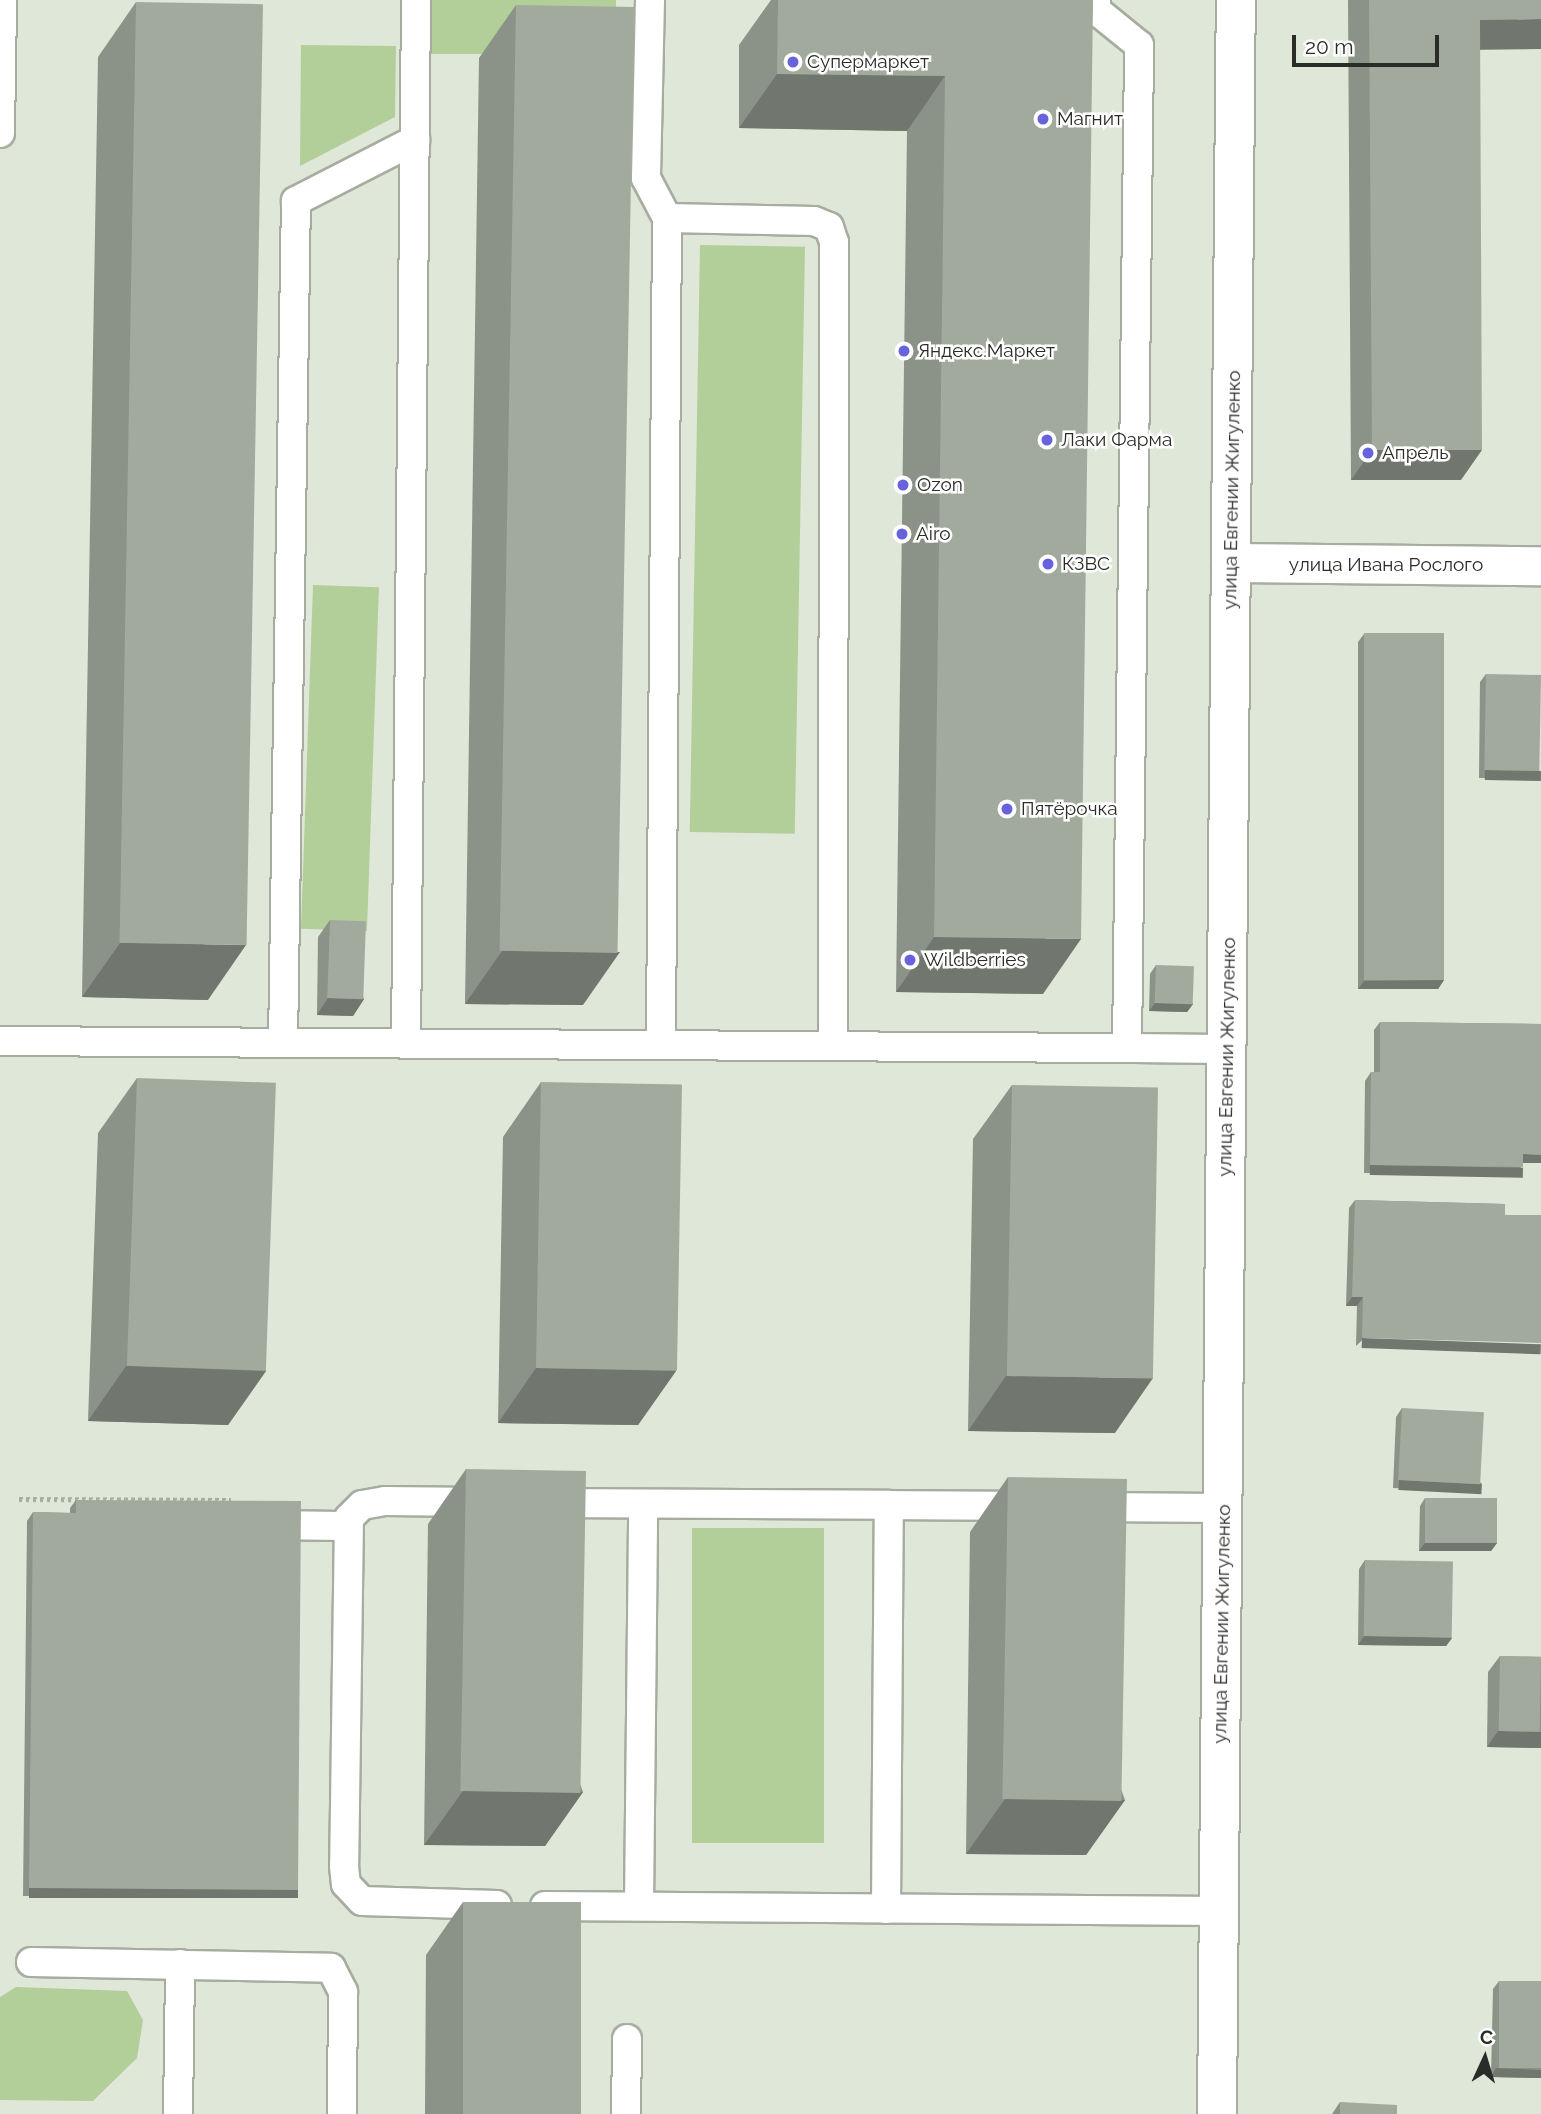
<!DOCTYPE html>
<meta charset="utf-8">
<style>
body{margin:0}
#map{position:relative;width:1541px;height:2114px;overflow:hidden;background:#dfe7d9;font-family:Raleway,sans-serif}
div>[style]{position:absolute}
.green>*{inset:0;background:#b2cf9a;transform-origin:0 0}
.path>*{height:4.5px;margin-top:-2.25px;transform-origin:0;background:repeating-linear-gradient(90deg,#a7ada2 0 3.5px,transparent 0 7px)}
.roads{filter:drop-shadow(2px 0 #a6ada0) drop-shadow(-2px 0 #a6ada0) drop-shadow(0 2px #a6ada0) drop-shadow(0 -2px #a6ada0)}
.lane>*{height:28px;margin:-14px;padding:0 14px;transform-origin:14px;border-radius:14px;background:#fff}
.street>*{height:38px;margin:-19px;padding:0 19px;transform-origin:19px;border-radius:19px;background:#fff}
.wall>*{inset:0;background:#8b9287}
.shaded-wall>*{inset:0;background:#71776e;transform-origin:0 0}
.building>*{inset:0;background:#a2aa9d;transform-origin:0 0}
.dots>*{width:19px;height:19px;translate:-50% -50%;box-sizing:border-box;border:4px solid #fff;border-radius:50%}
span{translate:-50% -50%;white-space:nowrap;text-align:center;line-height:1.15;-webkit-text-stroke:5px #fff;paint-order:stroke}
.poi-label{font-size:19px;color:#2a2c27}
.left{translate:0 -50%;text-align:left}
.street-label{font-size:19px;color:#2a2c27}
.north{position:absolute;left:1450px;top:2023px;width:70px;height:70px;-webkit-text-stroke:5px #fff;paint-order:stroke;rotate:4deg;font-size:19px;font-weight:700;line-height:28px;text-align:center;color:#2a2c27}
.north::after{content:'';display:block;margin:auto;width:24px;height:32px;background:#2a2c27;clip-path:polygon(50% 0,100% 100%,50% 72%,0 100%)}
.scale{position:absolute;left:1292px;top:35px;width:147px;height:32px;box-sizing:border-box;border:4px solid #2a2c27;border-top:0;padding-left:9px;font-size:21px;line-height:24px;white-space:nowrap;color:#2a2c27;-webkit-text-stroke:5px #fff;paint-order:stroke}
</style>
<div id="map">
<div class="green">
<div style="left:428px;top:0;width:188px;height:54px"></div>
<div style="clip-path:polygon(301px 45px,396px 46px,395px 117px,300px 166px)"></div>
<div style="left:700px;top:245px;width:105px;height:587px;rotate:1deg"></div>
<div style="left:313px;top:585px;width:66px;height:344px;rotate:2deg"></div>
<div style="left:692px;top:1528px;width:132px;height:315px"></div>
<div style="clip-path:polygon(16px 1987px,127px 1991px,143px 2020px,137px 2058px,93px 2101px,0 2100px,0 1997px)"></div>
</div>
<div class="path">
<div style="left:19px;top:1499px;width:212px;rotate:0.3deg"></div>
</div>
<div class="roads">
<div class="lane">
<div style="left:650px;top:0;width:178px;rotate:91.3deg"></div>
<div style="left:646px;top:178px;width:45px;rotate:62.3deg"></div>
<div style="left:667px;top:218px;width:827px;rotate:90.42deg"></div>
<div style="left:0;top:133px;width:133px;rotate:-89.1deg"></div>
<div style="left:667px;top:218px;width:147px;rotate:1.2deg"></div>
<div style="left:814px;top:221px;width:16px;rotate:22deg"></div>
<div style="left:829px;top:227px;width:16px;rotate:72deg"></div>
<div style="left:834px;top:242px;width:804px;rotate:90.07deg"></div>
<div style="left:0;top:1041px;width:1127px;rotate:0.36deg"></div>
<div style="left:1127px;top:1048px;width:1003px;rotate:-89.31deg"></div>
<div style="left:1139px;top:45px;width:55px;rotate:-140.9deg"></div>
<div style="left:1096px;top:10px;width:10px;rotate:-90deg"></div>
<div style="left:283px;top:1043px;width:842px;rotate:-89.12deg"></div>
<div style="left:296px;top:201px;width:134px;rotate:-27.1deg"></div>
<div style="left:406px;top:1043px;width:1043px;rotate:-89.45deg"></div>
<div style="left:1127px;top:1048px;width:100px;rotate:0.6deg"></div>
<div style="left:481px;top:1502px;width:96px;rotate:-179.4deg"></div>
<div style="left:385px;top:1501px;width:23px;rotate:170deg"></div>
<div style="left:362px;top:1505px;width:18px;rotate:135deg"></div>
<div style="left:349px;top:1518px;width:348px;rotate:90.8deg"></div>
<div style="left:344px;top:1866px;width:18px;rotate:84deg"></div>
<div style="left:346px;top:1884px;width:23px;rotate:47deg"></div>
<div style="left:362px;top:1901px;width:135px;rotate:1.7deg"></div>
<div style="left:549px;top:1503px;width:340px;rotate:0.3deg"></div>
<div style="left:1091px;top:1507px;width:132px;rotate:0.4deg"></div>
<div style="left:263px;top:1525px;width:85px;rotate:0.7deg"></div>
<div style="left:545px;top:1906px;width:674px;rotate:0.43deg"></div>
<div style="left:639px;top:1906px;width:402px;rotate:-89.4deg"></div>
<div style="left:886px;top:1909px;width:404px;rotate:-89.6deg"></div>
<div style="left:889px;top:1505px;width:137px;rotate:0.4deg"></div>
<div style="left:31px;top:1962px;width:300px;rotate:1.1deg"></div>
<div style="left:331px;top:1968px;width:27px;rotate:63deg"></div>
<div style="left:343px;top:1992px;width:122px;rotate:90.5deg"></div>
<div style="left:178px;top:2114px;width:150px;rotate:-89.2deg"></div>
<div style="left:626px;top:2114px;width:75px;rotate:-89.2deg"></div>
</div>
<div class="street">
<div style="left:1231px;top:563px;width:310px;rotate:0.6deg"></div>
<div style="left:1217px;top:2114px;width:2114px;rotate:-89.49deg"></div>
</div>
</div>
<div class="wall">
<div style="clip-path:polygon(771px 0,1093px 0,1043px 994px,896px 992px,907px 131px,739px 128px,739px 45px)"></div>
<div style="clip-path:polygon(1348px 0,1541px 0,1480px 50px,1461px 480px,1351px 480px)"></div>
<div style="clip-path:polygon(136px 2px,208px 1000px,82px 997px,98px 57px)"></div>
<div style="clip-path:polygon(516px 5px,583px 1005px,465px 1004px,479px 58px)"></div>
<div style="clip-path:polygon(1364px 634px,1444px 980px,1438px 989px,1358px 989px,1358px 642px)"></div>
<div style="clip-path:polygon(1486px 674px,1541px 779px,1479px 778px,1480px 682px)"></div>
<div style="clip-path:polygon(330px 920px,364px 999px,353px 1016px,317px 1015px,318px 937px)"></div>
<div style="clip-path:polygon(1156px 965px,1193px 1004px,1187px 1012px,1149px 1011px,1150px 974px)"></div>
<div style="clip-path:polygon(1380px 1022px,1541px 1024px,1541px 1163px,1523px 1163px,1517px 1175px,1364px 1173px,1365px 1081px,1371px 1072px,1374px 1072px,1374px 1030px)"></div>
<div style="clip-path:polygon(137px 1078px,266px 1371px,228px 1425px,88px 1421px,98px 1133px)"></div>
<div style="clip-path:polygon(541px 1082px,676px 1371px,638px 1425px,498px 1423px,503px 1137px)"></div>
<div style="clip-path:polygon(1012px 1085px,1115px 1433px,968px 1431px,973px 1139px)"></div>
<div style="clip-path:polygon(1355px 1200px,1505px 1204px,1356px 1346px,1357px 1306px,1346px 1306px,1349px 1208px)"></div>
<div style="clip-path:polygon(1402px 1408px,1482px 1484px,1476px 1492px,1393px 1488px,1396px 1417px)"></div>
<div style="clip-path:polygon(466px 1469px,583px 1792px,545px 1846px,424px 1845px,428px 1524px)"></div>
<div style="clip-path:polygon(1008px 1477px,1125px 1800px,1086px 1855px,966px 1854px,970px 1532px)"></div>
<div style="clip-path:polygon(1425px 1498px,1497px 1543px,1491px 1551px,1419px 1551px,1420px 1506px)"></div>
<div style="clip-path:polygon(76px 1500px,298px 1890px,292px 1898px,23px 1896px,27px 1521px,33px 1512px,70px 1513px,70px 1508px)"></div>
<div style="clip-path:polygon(1365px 1560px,1452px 1638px,1446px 1646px,1358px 1645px,1359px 1569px)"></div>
<div style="clip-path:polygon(1500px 1656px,1541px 1657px,1541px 1748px,1487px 1747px,1488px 1672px)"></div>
<div style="clip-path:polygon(463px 1902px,579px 2114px,425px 2114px,426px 1955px)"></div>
<div style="clip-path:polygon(1499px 1981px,1541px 1981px,1541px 2078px,1491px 2077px,1493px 1989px)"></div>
<div style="clip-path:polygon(1340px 2102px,1397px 2114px,1332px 2114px)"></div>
</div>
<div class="shaded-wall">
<div style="clip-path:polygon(1541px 19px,1541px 49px,1459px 50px,1480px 20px)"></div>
<div style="clip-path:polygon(777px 74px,945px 76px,907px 131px,739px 128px)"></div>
<div style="clip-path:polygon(1372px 450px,1482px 450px,1461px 480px,1351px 480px)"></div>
<div style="left:1485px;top:770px;width:56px;height:10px;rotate:1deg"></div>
<div style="clip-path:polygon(934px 937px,1081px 939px,1043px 994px,896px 992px)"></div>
<div style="clip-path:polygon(120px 943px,246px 945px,208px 1000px,82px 997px)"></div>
<div style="clip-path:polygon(502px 951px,620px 952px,583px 1005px,465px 1004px)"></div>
<div style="clip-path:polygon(1444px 980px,1438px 989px,1358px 989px,1364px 981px)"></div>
<div style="clip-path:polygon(328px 998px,364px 999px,353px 1016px,317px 1015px)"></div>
<div style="clip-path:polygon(1155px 1003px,1193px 1004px,1187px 1012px,1149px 1011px)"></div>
<div style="clip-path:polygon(1523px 1154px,1541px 1155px,1541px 1163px,1517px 1163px)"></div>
<div style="left:1370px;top:1165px;width:153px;height:10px;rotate:1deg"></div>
<div style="clip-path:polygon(1352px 1297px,1363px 1297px,1357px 1306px,1346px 1306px)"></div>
<div style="left:1362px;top:1338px;width:179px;height:10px;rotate:2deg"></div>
<div style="clip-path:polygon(126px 1366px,266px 1371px,228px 1425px,88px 1421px)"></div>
<div style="clip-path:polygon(536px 1368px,676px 1371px,638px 1425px,498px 1423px)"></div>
<div style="clip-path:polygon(1006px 1376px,1153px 1378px,1115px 1433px,968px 1431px)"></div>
<div style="left:1399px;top:1480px;width:83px;height:10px;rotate:3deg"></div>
<div style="clip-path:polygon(1425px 1543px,1497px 1543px,1491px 1551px,1419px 1551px)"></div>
<div style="clip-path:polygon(1364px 1636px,1452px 1638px,1446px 1646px,1358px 1645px)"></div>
<div style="clip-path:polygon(1498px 1731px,1541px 1732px,1541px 1748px,1487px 1747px)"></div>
<div style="clip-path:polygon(463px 1791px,583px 1792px,545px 1846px,424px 1845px)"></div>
<div style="clip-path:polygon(1005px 1799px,1125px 1800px,1086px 1855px,966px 1854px)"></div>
<div style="left:29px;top:1888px;width:269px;height:10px"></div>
<div style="clip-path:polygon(1496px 2068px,1541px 2070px,1541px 2078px,1491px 2077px)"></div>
</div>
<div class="building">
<div style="clip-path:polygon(778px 0,1093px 0,1081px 939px,934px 937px,945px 76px,777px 74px)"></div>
<div style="clip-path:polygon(1369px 0,1541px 0,1541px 19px,1480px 20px,1482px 450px,1372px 450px)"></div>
<div style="left:136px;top:2px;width:127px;height:941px;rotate:1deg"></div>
<div style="left:516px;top:5px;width:118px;height:946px;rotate:1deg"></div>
<div style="left:1444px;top:633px;width:347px;height:80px;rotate:90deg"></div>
<div style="left:1486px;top:674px;width:55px;height:96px;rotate:1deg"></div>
<div style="left:330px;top:920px;width:36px;height:78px;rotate:2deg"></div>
<div style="left:1156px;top:965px;width:38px;height:38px;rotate:2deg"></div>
<div style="clip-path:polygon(1380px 1022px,1541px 1024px,1541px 1155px,1523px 1154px,1523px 1167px,1370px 1165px,1371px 1072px,1380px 1072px)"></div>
<div style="left:137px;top:1078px;width:139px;height:288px;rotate:2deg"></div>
<div style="left:541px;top:1082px;width:141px;height:286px;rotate:1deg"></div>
<div style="left:1012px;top:1085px;width:146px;height:291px;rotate:1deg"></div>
<div style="clip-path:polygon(1355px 1200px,1505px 1204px,1505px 1215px,1541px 1215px,1541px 1343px,1362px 1338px,1363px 1297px,1352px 1297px)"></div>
<div style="left:1402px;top:1408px;width:82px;height:72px;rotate:3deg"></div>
<div style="left:466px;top:1469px;width:120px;height:322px;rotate:1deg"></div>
<div style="left:1008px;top:1477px;width:119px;height:322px;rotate:1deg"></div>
<div style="left:1425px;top:1498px;width:72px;height:45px"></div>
<div style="clip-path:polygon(76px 1500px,301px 1501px,298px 1890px,29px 1888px,33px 1512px,76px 1513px)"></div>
<div style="left:1365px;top:1560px;width:88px;height:76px;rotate:1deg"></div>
<div style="left:1500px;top:1656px;width:41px;height:75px;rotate:1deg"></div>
<div style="left:463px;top:1902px;width:118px;height:212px"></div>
<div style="left:1499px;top:1981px;width:42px;height:87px"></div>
<div style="clip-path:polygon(1340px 2102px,1397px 2105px,1397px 2114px,1340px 2114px)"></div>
</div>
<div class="dots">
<div style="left:793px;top:62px;background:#6863dc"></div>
<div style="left:1043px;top:119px;background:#6863dc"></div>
<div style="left:904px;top:351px;background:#6863dc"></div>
<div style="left:1047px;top:440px;background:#6863dc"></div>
<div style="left:1368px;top:453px;background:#6863dc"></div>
<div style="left:903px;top:485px;background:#6863dc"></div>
<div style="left:902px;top:534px;background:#6863dc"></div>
<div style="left:1048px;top:564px;background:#6863dc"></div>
<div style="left:1007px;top:809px;background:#6863dc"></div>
<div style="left:910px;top:960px;background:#6863dc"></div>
</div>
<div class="poi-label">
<span class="left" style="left:807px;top:62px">Супермаркет</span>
<span class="left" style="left:1057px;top:119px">Магнит</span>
<span class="left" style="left:918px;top:351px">Яндекс.Маркет</span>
<span class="left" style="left:1061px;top:440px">Лаки Фарма</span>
<span class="left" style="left:1382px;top:453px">Апрель</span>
<span class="left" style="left:917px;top:485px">Ozon</span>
<span class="left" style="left:916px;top:534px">Airo</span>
<span class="left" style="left:1062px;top:564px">КЗВС</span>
<span class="left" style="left:1021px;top:809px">Пятёрочка</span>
<span class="left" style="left:924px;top:960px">Wildberries</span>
</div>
<div class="street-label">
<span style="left:1232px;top:490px;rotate:-89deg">улица Евгении Жигуленко</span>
<span style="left:1386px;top:565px">улица Ивана Рослого</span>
<span style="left:1227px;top:1057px;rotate:-89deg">улица Евгении Жигуленко</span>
<span style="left:1222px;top:1624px;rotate:-89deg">улица Евгении Жигуленко</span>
</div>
<div class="north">С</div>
<div class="scale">20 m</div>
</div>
